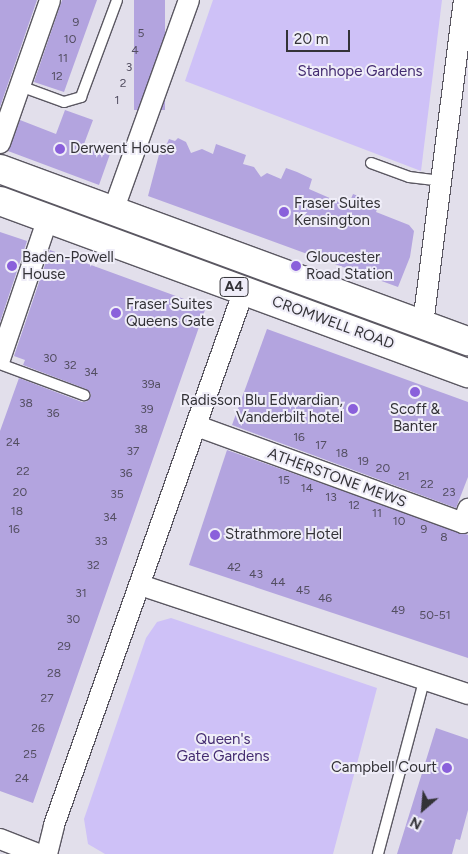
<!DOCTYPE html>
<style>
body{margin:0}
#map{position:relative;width:468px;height:854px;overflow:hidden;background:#e2dfeb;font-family:Figtree,sans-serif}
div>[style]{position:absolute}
.green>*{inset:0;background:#cec1f7}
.building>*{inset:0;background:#b3a4df;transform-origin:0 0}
.roads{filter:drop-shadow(1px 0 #5b5862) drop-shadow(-1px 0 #5b5862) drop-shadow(0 1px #5b5862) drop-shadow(0 -1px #5b5862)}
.lane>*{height:10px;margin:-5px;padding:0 5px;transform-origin:5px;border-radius:5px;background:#fff}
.street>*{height:20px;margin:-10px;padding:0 10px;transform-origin:10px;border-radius:10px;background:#fff}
.highway>*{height:28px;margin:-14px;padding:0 14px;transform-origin:14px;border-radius:14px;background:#fff}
.dots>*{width:14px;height:14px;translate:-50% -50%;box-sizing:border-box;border:2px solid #efedf8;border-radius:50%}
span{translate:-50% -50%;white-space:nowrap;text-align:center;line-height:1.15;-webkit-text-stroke:4px #efedf8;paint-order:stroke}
.number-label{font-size:12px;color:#534e61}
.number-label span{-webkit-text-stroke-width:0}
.shield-label span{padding:1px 4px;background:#efedf8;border:1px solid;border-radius:4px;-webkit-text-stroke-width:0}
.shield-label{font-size:14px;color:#333237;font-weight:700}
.park-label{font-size:15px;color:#442c71}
.poi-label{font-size:15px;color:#333237}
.left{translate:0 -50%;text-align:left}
.right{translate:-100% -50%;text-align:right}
.street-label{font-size:15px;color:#333237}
.north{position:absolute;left:398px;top:784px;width:50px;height:50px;-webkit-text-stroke:4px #efedf8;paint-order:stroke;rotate:207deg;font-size:14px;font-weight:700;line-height:20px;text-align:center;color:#333237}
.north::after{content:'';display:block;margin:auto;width:18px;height:22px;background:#333237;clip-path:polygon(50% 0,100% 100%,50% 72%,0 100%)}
.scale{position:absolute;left:286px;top:30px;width:64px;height:22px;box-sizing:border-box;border:2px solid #333237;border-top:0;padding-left:6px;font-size:15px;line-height:18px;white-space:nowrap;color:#333237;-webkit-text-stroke:4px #efedf8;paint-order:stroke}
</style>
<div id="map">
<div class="green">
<div style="clip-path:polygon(213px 0,442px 0,421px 171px,185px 81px)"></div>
<div style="clip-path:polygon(171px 618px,377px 688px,333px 854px,105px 854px,88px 844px,84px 819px,146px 638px,157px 622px)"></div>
</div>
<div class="building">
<div style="clip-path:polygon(0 0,37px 0,0 107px)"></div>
<div style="clip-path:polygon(62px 0,97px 0,64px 92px,34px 82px)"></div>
<div style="left:134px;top:0;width:31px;height:110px"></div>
<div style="clip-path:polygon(65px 110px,93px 120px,84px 144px,110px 154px,99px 185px,8px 151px,20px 120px,56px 134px)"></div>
<div style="clip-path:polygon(178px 138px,186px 142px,191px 153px,202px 149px,213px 154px,216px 144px,246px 155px,243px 164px,254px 167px,261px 177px,267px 173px,281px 179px,286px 168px,297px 172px,312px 179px,309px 189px,348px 206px,353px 194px,379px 204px,376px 212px,409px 225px,414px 231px,410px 257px,398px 287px,148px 196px,161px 147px,165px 148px,169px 139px,175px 141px)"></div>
<div style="clip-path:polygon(0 232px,27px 241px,0 322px)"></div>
<div style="clip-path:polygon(50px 250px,206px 307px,33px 803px,0 791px,0 431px,19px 378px,82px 402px,88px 401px,91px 394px,86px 389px,23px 365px,25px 360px,14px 356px)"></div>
<div style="clip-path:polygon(267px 329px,468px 402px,468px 477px,456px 508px,232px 425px)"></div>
<div style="clip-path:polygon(227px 450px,468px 535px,468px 658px,189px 565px)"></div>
<div style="clip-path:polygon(436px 728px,468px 739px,468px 810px,460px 840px,456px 839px,452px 854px,397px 854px)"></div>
</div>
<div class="roads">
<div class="lane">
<div style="left:20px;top:86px;width:47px;rotate:20deg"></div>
<div style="left:64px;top:102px;width:18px;rotate:-16deg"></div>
<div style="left:81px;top:97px;width:103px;rotate:-69.6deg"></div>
<div style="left:371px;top:163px;width:40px;rotate:20.2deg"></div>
<div style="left:409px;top:177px;width:32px;rotate:7deg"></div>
<div style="left:0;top:364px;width:90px;rotate:20.3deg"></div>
<div style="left:378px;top:854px;width:179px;rotate:-75.1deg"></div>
</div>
<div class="street">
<div style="left:0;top:143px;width:151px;rotate:-70.7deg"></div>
<div style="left:113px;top:211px;width:224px;rotate:-70.2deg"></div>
<div style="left:423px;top:324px;width:327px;rotate:-82.8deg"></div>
<div style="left:0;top:359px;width:149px;rotate:-71.2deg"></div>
<div style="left:197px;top:426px;width:283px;rotate:20deg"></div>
<div style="left:463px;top:523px;width:15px;rotate:-70deg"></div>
<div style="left:140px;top:585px;width:346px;rotate:18.4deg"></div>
<div style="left:0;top:839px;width:41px;rotate:21.5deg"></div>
<div style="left:47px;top:854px;width:30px;rotate:-76deg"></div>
<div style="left:54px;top:825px;width:568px;rotate:-70.45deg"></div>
</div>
<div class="highway">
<div style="left:0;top:169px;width:499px;rotate:20.2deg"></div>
<div style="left:0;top:201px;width:499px;rotate:20.2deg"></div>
</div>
</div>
<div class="dots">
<div style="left:60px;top:149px;background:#8a60db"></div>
<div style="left:284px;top:212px;background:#8a60db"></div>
<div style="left:12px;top:266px;background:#8a60db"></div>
<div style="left:296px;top:266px;background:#8a60db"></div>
<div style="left:116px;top:313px;background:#8a60db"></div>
<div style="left:415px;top:392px;background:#8a60db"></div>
<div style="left:353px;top:409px;background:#8a60db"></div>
<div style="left:215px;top:535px;background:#8a60db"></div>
<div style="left:447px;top:768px;background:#8a60db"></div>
</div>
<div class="number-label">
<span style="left:76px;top:23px">9</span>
<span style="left:141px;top:34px">5</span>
<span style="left:70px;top:40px">10</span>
<span style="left:135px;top:51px">4</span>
<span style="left:63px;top:59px">11</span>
<span style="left:129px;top:68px">3</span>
<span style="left:57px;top:77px">12</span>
<span style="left:123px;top:84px">2</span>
<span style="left:117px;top:101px">1</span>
<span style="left:50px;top:359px">30</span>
<span style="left:70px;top:366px">32</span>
<span style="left:91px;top:373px">34</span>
<span style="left:151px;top:385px">39a</span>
<span style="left:26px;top:404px">38</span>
<span style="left:147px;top:410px">39</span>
<span style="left:53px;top:414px">36</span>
<span style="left:141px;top:430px">38</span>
<span style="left:299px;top:438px">16</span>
<span style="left:13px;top:443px">24</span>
<span style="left:321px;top:446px">17</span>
<span style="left:133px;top:452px">37</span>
<span style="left:342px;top:454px">18</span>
<span style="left:363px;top:462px">19</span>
<span style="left:383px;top:469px">20</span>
<span style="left:23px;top:472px">22</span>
<span style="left:126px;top:474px">36</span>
<span style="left:404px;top:477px">21</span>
<span style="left:284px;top:481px">15</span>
<span style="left:427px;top:485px">22</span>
<span style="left:307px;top:489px">14</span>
<span style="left:20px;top:493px">20</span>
<span style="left:449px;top:493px">23</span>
<span style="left:117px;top:495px">35</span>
<span style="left:331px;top:498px">13</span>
<span style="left:354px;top:506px">12</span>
<span style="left:17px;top:512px">18</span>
<span style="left:377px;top:514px">11</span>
<span style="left:110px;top:518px">34</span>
<span style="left:399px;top:522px">10</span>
<span style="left:14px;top:530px">16</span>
<span style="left:424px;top:530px">9</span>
<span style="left:444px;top:538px">8</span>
<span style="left:101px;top:542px">33</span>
<span style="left:93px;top:566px">32</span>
<span style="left:234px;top:568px">42</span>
<span style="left:256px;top:575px">43</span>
<span style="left:278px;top:583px">44</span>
<span style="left:303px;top:591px">45</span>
<span style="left:81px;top:594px">31</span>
<span style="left:325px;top:599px">46</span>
<span style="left:398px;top:611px">49</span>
<span style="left:435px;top:616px">50-51</span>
<span style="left:73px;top:620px">30</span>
<span style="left:64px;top:647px">29</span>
<span style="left:54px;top:674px">28</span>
<span style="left:47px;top:699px">27</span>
<span style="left:38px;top:729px">26</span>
<span style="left:30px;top:755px">25</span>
<span style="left:22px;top:779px">24</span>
</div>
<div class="shield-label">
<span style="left:234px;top:287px">A4</span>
</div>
<div class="park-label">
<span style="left:360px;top:72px">Stanhope Gardens</span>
<span style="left:223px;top:748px">Queen's<br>Gate Gardens</span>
</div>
<div class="poi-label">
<span class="left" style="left:70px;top:149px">Derwent House</span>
<span class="left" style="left:294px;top:212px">Fraser Suites<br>Kensington</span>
<span class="left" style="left:22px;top:266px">Baden-Powell<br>House</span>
<span class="left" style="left:306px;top:266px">Gloucester<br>Road Station</span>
<span class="left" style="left:126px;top:313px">Fraser Suites<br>Queens Gate</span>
<span class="right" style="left:343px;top:409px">Radisson Blu Edwardian,<br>Vanderbilt hotel</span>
<span style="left:415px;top:418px">Scoff &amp;<br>Banter</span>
<span class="left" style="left:225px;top:535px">Strathmore Hotel</span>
<span class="right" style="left:437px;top:768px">Campbell Court</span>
</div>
<div class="street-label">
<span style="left:333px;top:323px;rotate:20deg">CROMWELL ROAD</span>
<span style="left:337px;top:478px;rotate:20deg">ATHERSTONE MEWS</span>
</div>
<div class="north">N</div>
<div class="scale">20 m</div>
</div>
